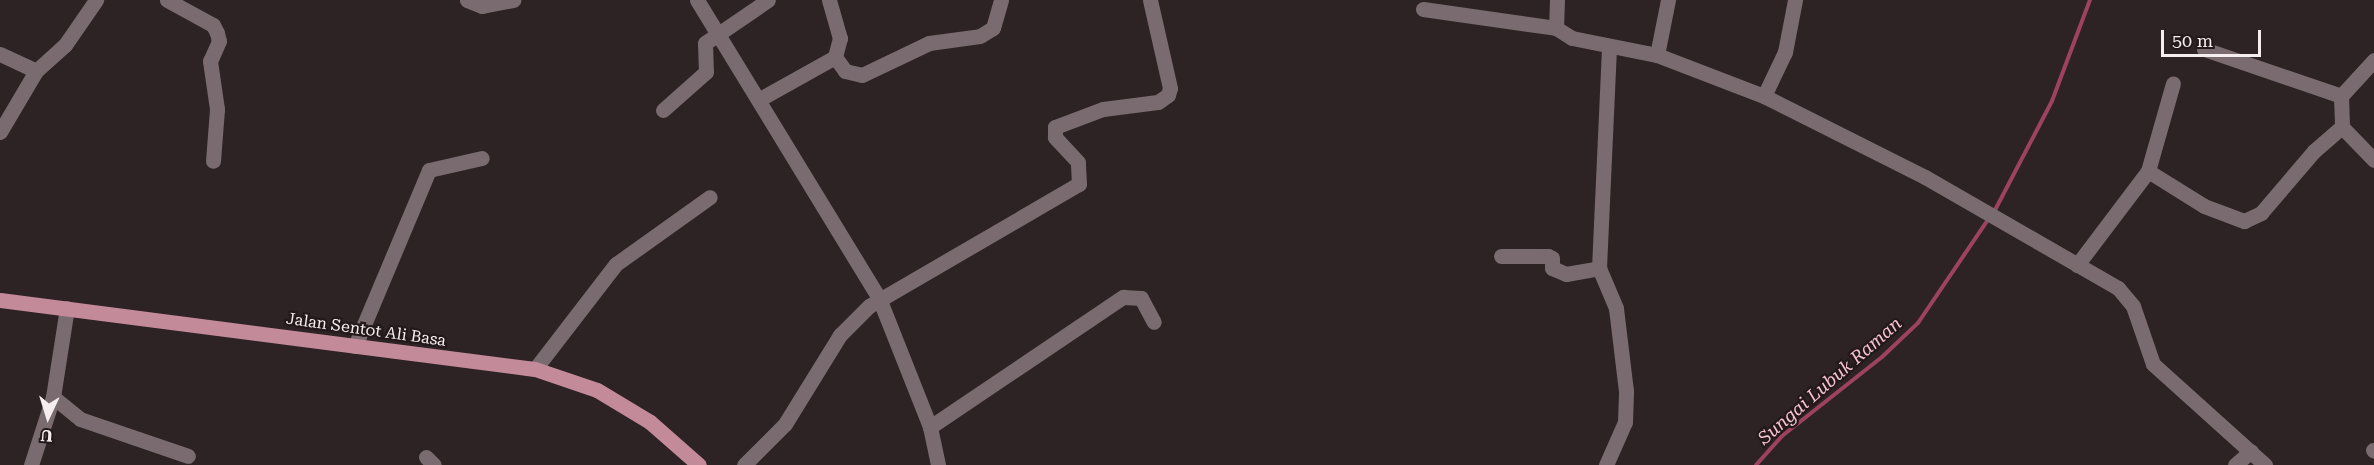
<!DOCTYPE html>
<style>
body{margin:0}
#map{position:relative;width:2374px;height:465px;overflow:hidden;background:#2d2224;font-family:"Roboto Serif",serif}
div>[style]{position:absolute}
.stream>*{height:4px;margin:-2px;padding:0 2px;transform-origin:2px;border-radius:2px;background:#9d4260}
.minor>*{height:15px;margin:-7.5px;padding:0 7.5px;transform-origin:7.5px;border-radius:7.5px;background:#796b6f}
.major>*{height:15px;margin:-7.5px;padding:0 7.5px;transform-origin:7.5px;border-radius:7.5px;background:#c38a9a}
span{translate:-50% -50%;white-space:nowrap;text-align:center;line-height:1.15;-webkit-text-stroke:4.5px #23181b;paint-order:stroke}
.street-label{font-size:16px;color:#f5edee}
.water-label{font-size:18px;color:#f8c4d0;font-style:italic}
.north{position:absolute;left:18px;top:387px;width:60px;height:60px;-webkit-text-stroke:4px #23181b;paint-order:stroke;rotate:184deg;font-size:16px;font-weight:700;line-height:24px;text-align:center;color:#f5edee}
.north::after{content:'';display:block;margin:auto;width:21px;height:27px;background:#f5edee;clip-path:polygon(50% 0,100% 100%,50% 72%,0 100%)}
.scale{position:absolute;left:2161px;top:30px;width:100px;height:27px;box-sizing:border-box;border:3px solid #f5edee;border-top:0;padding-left:8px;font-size:18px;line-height:21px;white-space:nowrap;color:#f5edee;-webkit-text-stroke:4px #23181b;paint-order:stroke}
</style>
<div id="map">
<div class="stream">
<div style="left:1994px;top:212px;width:125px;rotate:-62.4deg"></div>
<div style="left:2052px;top:101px;width:108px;rotate:-69.4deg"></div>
<div style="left:1756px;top:465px;width:39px;rotate:-48deg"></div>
<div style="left:1782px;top:436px;width:127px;rotate:-38.3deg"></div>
<div style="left:1882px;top:357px;width:50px;rotate:-43.4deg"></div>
<div style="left:1918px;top:323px;width:127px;rotate:-55.9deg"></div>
</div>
<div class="minor">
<div style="left:167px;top:0;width:52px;rotate:28.5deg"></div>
<div style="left:213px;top:25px;width:9px;rotate:63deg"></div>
<div style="left:217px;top:33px;width:8px;rotate:76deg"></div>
<div style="left:219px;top:41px;width:22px;rotate:114deg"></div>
<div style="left:210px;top:61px;width:49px;rotate:81.7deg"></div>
<div style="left:217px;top:109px;width:52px;rotate:94.4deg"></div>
<div style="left:467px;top:0;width:16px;rotate:22deg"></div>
<div style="left:482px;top:6px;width:32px;rotate:-11deg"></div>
<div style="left:697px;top:0;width:349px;rotate:58.6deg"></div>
<div style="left:879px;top:298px;width:139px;rotate:68.4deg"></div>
<div style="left:930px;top:427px;width:39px;rotate:78deg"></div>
<div style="left:829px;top:0;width:40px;rotate:74deg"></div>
<div style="left:840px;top:38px;width:20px;rotate:105deg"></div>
<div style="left:1557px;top:0;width:28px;rotate:92deg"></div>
<div style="left:1556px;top:28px;width:19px;rotate:32deg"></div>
<div style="left:1572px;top:38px;width:87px;rotate:11.3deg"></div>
<div style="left:1657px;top:55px;width:115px;rotate:21deg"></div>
<div style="left:1764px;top:96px;width:180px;rotate:26.7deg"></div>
<div style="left:1925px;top:177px;width:223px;rotate:29.9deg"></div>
<div style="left:2118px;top:288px;width:23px;rotate:50deg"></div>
<div style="left:2133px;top:306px;width:61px;rotate:71deg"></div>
<div style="left:2153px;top:364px;width:151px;rotate:42deg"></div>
<div style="left:1423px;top:9px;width:134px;rotate:8.1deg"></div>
<div style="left:2204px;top:49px;width:145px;rotate:18.9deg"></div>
<div style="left:0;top:54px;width:40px;rotate:25deg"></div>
<div style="left:1657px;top:55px;width:56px;rotate:-78.7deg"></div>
<div style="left:2374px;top:60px;width:49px;rotate:132.5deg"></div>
<div style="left:2341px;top:96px;width:31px;rotate:88deg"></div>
<div style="left:2342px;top:127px;width:46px;rotate:45.9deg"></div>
<div style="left:1764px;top:96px;width:49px;rotate:-64.5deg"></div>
<div style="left:1785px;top:52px;width:53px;rotate:-79.1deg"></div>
<div style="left:760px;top:99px;width:86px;rotate:-29.2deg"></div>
<div style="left:835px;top:57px;width:17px;rotate:54deg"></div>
<div style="left:845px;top:71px;width:17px;rotate:13deg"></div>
<div style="left:862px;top:75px;width:74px;rotate:-25.5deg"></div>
<div style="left:929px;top:43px;width:51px;rotate:-7.8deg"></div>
<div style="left:980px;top:36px;width:15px;rotate:-32deg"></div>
<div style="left:993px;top:28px;width:29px;rotate:-74deg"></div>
<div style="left:663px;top:110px;width:57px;rotate:-41.5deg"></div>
<div style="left:706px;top:72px;width:29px;rotate:-92deg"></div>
<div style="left:705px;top:43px;width:76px;rotate:-34.3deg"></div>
<div style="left:0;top:132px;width:71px;rotate:-59.5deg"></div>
<div style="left:36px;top:71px;width:39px;rotate:-42deg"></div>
<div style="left:65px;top:45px;width:55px;rotate:-55.4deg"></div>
<div style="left:2148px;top:171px;width:66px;rotate:32deg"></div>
<div style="left:2204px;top:206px;width:43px;rotate:20.6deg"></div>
<div style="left:2244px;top:221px;width:19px;rotate:-25deg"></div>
<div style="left:2261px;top:213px;width:82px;rotate:-49.5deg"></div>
<div style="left:2314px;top:151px;width:37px;rotate:-41deg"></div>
<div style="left:1501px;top:256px;width:47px"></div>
<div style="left:1548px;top:256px;width:4px;rotate:27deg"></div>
<div style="left:1552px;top:258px;width:10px;rotate:90deg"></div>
<div style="left:1552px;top:268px;width:15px;rotate:23deg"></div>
<div style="left:1566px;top:274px;width:34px;rotate:-10deg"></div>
<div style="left:2077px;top:265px;width:118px;rotate:-52.9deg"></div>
<div style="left:2148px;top:171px;width:91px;rotate:-74.1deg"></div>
<div style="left:355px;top:346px;width:191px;rotate:-67.2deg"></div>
<div style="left:429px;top:170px;width:54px;rotate:-12.8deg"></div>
<div style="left:535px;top:369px;width:133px;rotate:-52.4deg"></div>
<div style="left:616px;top:264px;width:115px;rotate:-35.5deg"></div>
<div style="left:53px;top:397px;width:35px;rotate:39deg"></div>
<div style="left:80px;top:419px;width:114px;rotate:18.9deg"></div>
<div style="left:930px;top:427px;width:233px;rotate:-34deg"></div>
<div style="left:1123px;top:297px;width:18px;rotate:3deg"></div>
<div style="left:1141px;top:298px;width:27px;rotate:62deg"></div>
<div style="left:2373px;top:450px;width:1px;rotate:45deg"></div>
<div style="left:426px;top:457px;width:11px;rotate:45deg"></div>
<div style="left:31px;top:465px;width:71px;rotate:-72.1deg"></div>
<div style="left:53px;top:397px;width:90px;rotate:-81.1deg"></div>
<div style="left:744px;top:465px;width:58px;rotate:-45deg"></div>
<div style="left:785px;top:424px;width:105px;rotate:-58.3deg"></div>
<div style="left:840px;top:335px;width:41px;rotate:-45deg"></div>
<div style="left:869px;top:306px;width:243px;rotate:-30.2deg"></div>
<div style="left:1079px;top:184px;width:22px;rotate:-93deg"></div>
<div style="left:1078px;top:162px;width:34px;rotate:-133deg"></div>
<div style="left:1055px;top:137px;width:10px;rotate:-90deg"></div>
<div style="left:1055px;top:127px;width:51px;rotate:-20.6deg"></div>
<div style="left:1103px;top:109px;width:55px;rotate:-7.3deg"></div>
<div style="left:1158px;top:102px;width:12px;rotate:-35deg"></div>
<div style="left:1168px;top:95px;width:7px;rotate:-74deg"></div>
<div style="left:1170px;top:88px;width:90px;rotate:-102.8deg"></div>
<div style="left:1606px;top:465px;width:47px;rotate:-66.2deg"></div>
<div style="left:1625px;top:422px;width:31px;rotate:-88deg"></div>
<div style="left:1626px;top:391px;width:84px;rotate:-96.9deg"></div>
<div style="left:1616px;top:308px;width:43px;rotate:-113deg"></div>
<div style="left:1599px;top:268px;width:221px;rotate:-87.4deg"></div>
<div style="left:2235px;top:465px;width:21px;rotate:-41deg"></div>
</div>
<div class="major">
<div style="left:0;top:300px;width:539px;rotate:7.35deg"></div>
<div style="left:535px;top:369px;width:65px;rotate:18.7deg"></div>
<div style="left:597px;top:390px;width:62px;rotate:31.1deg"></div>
<div style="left:650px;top:422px;width:65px;rotate:41.3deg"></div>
</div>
<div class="street-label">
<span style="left:366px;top:330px;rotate:8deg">Jalan Sentot Ali Basa</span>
</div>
<div class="water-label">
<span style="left:1830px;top:381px;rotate:-41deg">Sungai Lubuk Raman</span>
</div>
<div class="north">U</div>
<div class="scale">50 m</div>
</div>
